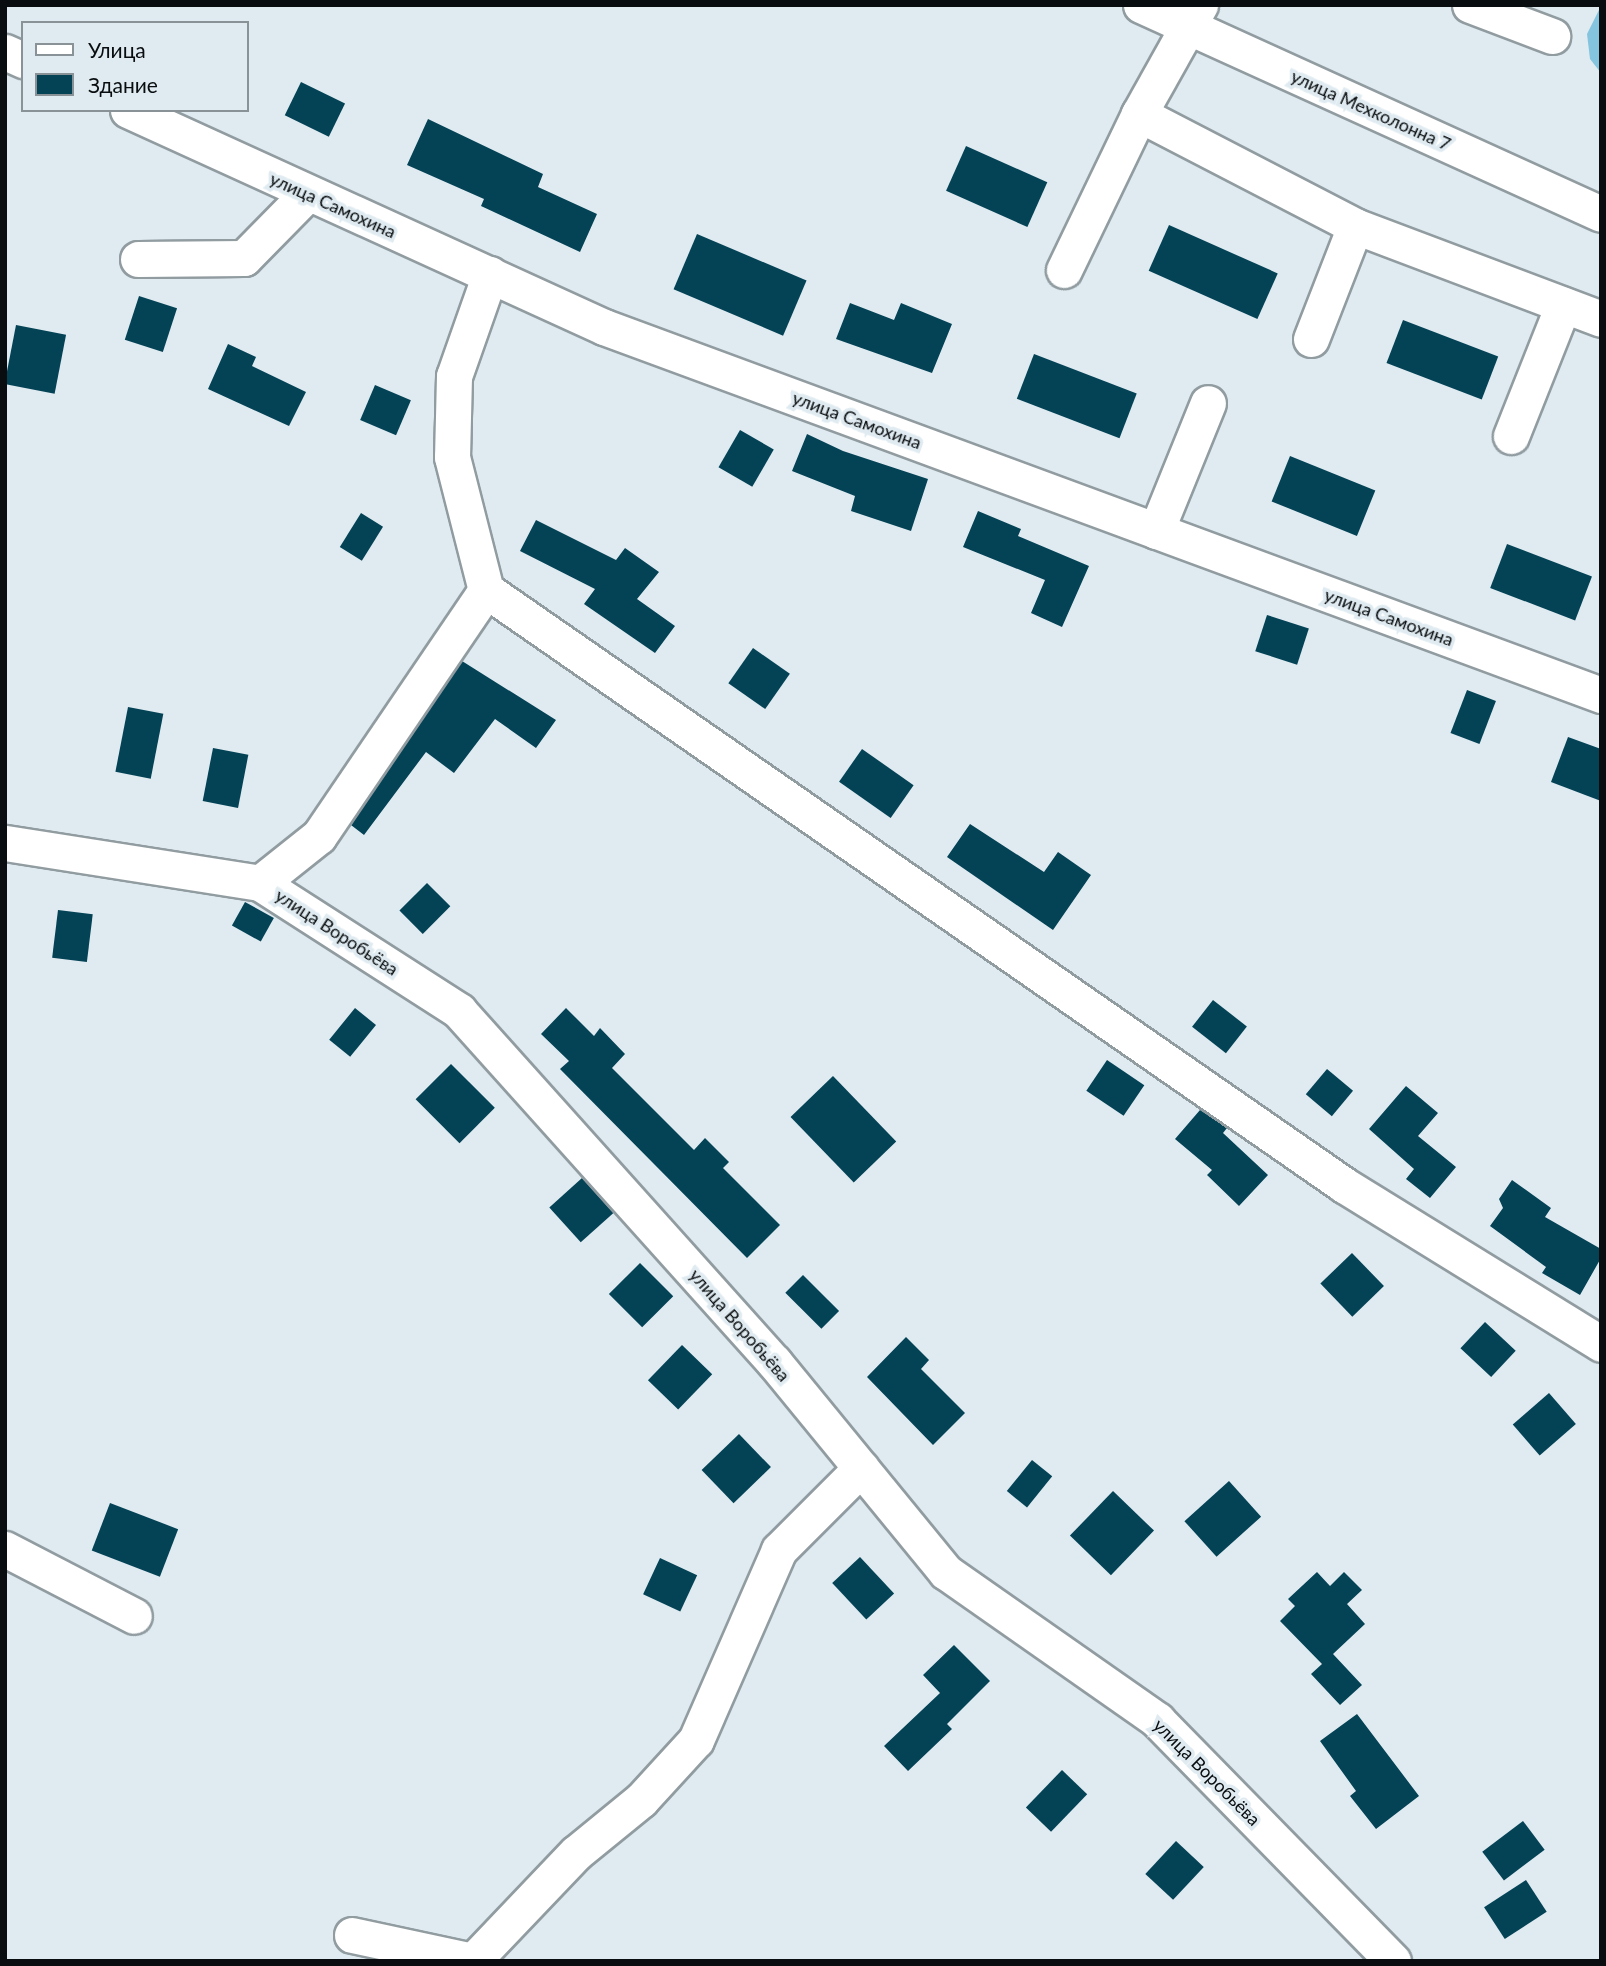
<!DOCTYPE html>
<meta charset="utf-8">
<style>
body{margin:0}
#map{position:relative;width:1606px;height:1966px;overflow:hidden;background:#dfebf1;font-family:Lato,sans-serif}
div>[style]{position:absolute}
.green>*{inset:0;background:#84c4df}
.building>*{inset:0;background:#044256;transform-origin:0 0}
.roads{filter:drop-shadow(2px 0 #919ca1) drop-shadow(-2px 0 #919ca1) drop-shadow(0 2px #919ca1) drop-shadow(0 -2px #919ca1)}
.minor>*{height:35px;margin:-17.5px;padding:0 17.5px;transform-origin:17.5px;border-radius:17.5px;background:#fff}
span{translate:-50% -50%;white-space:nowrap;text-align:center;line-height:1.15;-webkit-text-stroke:7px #dfebf1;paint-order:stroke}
.street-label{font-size:18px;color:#090d0f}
.frame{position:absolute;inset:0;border:7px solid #090d0f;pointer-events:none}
.legend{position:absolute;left:21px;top:21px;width:228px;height:91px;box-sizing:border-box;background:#dfebf1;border:2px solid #899297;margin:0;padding:9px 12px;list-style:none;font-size:21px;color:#090d0f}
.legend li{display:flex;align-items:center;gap:14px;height:35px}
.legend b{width:35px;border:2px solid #899297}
</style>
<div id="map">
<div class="green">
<div style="clip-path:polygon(1601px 6px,1601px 73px,1590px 59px,1587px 34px)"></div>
</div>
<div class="building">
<div style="left:301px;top:82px;width:49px;height:37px;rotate:26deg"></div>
<div style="clip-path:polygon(428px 119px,543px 174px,538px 187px,597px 214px,580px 252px,481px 206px,484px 199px,407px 165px)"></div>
<div style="left:966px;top:146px;width:89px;height:49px;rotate:24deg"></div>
<div style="left:1169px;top:225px;width:119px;height:50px;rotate:24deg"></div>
<div style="left:697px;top:234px;width:119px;height:60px;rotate:23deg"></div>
<div style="left:139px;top:296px;width:40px;height:46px;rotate:18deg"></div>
<div style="clip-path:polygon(850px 303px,894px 320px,901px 303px,952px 324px,932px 373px,836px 339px)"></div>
<div style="left:1403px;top:320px;width:102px;height:46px;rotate:21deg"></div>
<div style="left:16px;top:325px;width:51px;height:60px;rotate:11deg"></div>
<div style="clip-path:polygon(228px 344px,256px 357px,252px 366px,306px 392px,289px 426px,208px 389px)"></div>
<div style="left:1034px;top:354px;width:110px;height:48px;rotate:21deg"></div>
<div style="left:375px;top:385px;width:39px;height:38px;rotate:23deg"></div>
<div style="left:740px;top:430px;width:39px;height:43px;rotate:30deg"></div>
<div style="clip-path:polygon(807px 434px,843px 451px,928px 479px,911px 531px,851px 511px,855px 496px,792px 471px)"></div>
<div style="left:1290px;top:456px;width:92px;height:49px;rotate:22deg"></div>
<div style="clip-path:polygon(978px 511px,1021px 529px,1018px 536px,1089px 566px,1062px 627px,1031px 613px,1045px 580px,963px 547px)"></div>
<div style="left:361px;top:513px;width:26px;height:40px;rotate:32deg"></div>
<div style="clip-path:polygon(536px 520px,616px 560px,625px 548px,659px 572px,637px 599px,675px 626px,655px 653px,584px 604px,595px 589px,520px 551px)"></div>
<div style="left:1507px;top:544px;width:91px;height:47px;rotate:21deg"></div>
<div style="left:1267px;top:615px;width:44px;height:38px;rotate:18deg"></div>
<div style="left:753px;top:648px;width:45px;height:43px;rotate:35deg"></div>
<div style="clip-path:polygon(462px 661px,556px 720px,536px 748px,495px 719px,454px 773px,426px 752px,364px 835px,351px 825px)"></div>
<div style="left:1467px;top:690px;width:31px;height:46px;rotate:21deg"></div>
<div style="left:128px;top:707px;width:36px;height:66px;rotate:11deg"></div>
<div style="clip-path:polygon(1568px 737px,1601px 749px,1601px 801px,1551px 782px)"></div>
<div style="left:213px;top:748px;width:36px;height:54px;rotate:11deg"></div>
<div style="left:862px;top:749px;width:63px;height:40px;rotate:35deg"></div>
<div style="clip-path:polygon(970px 824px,1044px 872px,1058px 852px,1091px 875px,1053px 930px,947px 857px)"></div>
<div style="left:427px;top:883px;width:33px;height:39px;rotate:45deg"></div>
<div style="left:245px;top:902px;width:33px;height:27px;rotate:29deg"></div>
<div style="left:58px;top:910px;width:35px;height:48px;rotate:7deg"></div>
<div style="left:1213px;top:1000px;width:43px;height:34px;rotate:38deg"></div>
<div style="left:355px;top:1008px;width:27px;height:41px;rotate:39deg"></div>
<div style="clip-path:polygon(566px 1008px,594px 1036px,600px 1028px,625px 1054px,612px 1068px,694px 1150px,705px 1138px,729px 1162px,723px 1168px,780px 1225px,747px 1258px,560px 1069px,569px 1061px,541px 1034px)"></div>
<div style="left:1107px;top:1060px;width:45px;height:37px;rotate:34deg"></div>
<div style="left:451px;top:1064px;width:62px;height:50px;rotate:45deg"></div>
<div style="left:1327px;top:1069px;width:34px;height:33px;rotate:40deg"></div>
<div style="left:833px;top:1076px;width:91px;height:59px;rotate:46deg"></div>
<div style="clip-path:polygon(1406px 1086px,1438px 1113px,1418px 1136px,1456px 1167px,1430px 1198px,1406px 1179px,1414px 1169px,1369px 1129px)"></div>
<div style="clip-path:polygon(1200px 1110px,1227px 1128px,1223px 1133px,1268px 1175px,1239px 1206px,1207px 1175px,1212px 1170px,1175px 1139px)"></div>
<div style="left:582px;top:1178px;width:47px;height:44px;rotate:48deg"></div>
<div style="clip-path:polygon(1512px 1180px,1551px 1208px,1545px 1217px,1601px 1249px,1601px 1258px,1580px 1295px,1542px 1273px,1546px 1267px,1490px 1226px,1503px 1208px,1499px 1199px)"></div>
<div style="left:1352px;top:1253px;width:46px;height:44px;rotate:46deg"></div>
<div style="left:640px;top:1263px;width:47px;height:44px;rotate:45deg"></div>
<div style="left:803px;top:1275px;width:51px;height:25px;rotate:45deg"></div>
<div style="left:1485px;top:1322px;width:42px;height:36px;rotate:43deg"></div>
<div style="clip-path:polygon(906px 1337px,929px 1360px,921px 1369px,965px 1413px,933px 1445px,867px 1377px)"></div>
<div style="left:682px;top:1345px;width:42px;height:49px;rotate:44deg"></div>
<div style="left:1549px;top:1393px;width:41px;height:48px;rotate:49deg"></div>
<div style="left:739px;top:1434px;width:46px;height:52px;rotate:46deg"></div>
<div style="left:1032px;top:1460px;width:26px;height:40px;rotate:39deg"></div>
<div style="left:1229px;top:1481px;width:48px;height:60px;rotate:48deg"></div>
<div style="left:1113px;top:1491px;width:57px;height:62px;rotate:44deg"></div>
<div style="left:110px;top:1503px;width:73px;height:51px;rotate:21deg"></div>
<div style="left:860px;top:1557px;width:50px;height:38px;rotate:47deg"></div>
<div style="left:660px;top:1558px;width:41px;height:40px;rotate:25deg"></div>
<div style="clip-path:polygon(1317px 1572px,1330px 1586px,1344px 1572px,1362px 1590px,1347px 1604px,1365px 1624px,1333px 1654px,1362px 1685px,1340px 1705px,1311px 1674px,1322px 1664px,1280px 1621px,1295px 1606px,1288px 1599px)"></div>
<div style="clip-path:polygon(954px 1645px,990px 1681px,947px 1724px,952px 1729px,908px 1771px,884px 1746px,940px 1693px,923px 1675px)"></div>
<div style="clip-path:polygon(1357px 1714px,1419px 1796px,1376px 1829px,1350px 1796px,1356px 1791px,1320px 1741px)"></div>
<div style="left:1062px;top:1770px;width:35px;height:52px;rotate:44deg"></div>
<div style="left:1523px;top:1821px;width:36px;height:51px;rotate:53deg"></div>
<div style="left:1176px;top:1841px;width:38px;height:45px;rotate:43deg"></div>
<div style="left:1526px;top:1880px;width:38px;height:50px;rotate:57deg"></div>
</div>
<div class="roads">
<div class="minor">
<div style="left:1141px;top:5px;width:505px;rotate:24.43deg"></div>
<div style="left:1470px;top:5px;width:88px;rotate:20.7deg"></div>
<div style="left:5px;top:52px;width:20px;rotate:24deg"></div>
<div style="left:128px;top:110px;width:523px;rotate:24.51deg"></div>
<div style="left:604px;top:327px;width:1063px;rotate:20.26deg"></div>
<div style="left:1139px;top:114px;width:243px;rotate:27.4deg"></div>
<div style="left:1355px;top:226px;width:263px;rotate:20.7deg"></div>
<div style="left:138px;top:259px;width:106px;rotate:-0.5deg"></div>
<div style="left:244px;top:258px;width:88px;rotate:-45.5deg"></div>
<div style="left:1064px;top:270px;width:173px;rotate:-64.3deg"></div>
<div style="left:1139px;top:114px;width:125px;rotate:-60.8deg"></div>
<div style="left:490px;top:274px;width:108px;rotate:109.4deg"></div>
<div style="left:454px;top:376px;width:81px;rotate:91.4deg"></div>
<div style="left:452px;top:457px;width:137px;rotate:75.7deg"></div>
<div style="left:486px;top:590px;width:1044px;rotate:34.74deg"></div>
<div style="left:1344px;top:1185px;width:302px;rotate:31.7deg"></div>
<div style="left:1311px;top:339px;width:121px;rotate:-68.7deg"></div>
<div style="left:1511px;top:436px;width:141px;rotate:-68.3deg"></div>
<div style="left:1156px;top:531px;width:138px;rotate:-67.9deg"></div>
<div style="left:5px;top:843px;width:258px;rotate:8.9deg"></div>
<div style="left:260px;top:883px;width:237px;rotate:32.7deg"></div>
<div style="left:459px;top:1011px;width:472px;rotate:48.1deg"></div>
<div style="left:774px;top:1362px;width:271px;rotate:50.7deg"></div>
<div style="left:946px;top:1572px;width:258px;rotate:35deg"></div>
<div style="left:1157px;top:1720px;width:337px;rotate:45.6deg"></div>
<div style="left:260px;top:883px;width:75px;rotate:-38.5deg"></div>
<div style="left:319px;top:836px;width:297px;rotate:-55.8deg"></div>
<div style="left:5px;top:1549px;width:145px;rotate:27.4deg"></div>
<div style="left:352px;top:1935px;width:124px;rotate:12.1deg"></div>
<div style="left:473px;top:1961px;width:149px;rotate:-46.4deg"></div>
<div style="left:576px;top:1853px;width:84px;rotate:-39.2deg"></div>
<div style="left:641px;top:1800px;width:81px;rotate:-47.5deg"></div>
<div style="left:696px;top:1740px;width:207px;rotate:-66.4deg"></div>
<div style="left:779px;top:1550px;width:116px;rotate:-45deg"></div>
</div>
</div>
<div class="street-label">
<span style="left:1371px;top:110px;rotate:24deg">улица Мехколонна 7</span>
<span style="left:333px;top:205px;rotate:24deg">улица Самохина</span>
<span style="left:857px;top:420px;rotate:20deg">улица Самохина</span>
<span style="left:1389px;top:617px;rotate:20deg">улица Самохина</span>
<span style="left:337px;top:932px;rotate:33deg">улица Воробьёва</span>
<span style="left:740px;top:1325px;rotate:49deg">улица Воробьёва</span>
<span style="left:1207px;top:1772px;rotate:45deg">улица Воробьёва</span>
</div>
<div class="frame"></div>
<ul class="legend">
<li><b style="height:9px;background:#fff"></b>Улица</li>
<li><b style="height:19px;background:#044256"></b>Здание</li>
</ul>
</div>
